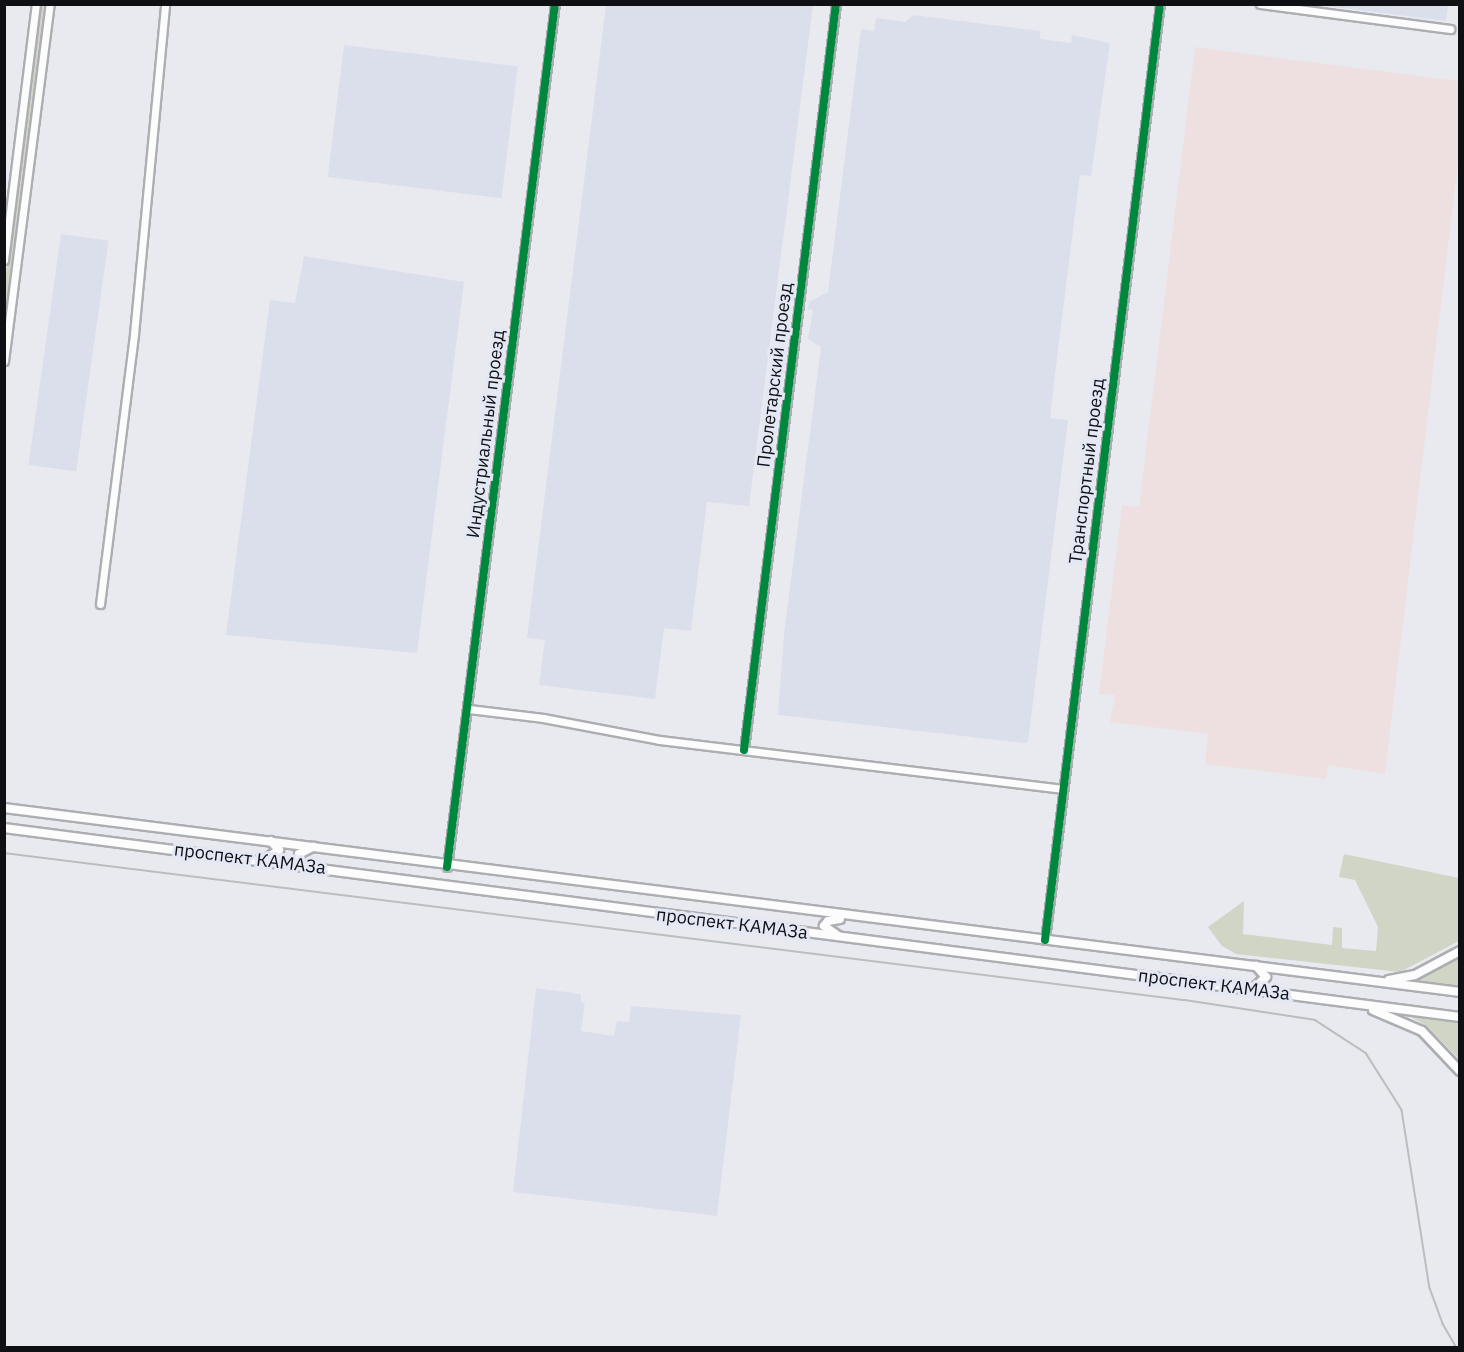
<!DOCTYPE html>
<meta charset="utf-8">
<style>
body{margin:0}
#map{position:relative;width:1464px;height:1352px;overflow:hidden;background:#e8eaf0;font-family:"IBM Plex Sans",sans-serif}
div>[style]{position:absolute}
.built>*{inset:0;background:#dbdfeb;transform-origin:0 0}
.industrial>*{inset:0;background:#eee0e0}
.green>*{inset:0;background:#d1d5c5}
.roads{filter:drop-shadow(2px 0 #acaeb2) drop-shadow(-2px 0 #acaeb2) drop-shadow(0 2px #acaeb2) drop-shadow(0 -2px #acaeb2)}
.minor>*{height:7px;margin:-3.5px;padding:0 3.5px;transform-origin:3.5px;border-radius:3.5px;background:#fcfcfd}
.major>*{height:8px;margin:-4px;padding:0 4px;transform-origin:4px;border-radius:4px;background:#fcfcfd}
.tram>*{height:1.5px;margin:-0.75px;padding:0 0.75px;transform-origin:0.75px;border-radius:0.75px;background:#bdbdbf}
.cycleway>*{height:8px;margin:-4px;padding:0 4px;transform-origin:4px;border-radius:4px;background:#00873e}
span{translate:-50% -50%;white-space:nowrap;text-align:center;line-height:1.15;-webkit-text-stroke:6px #e4e8f4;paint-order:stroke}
.street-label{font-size:18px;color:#0f1014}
.frame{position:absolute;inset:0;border:6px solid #0f1014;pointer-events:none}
</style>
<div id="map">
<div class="built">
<div style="clip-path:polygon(606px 5px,813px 5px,749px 506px,707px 502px,691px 631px,664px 628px,655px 699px,539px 685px,545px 640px,527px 638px)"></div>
<div style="clip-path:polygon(1319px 5px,1448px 5px,1446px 21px)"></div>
<div style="clip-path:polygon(913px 15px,1040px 31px,1040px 39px,1071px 43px,1072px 35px,1110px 43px,1091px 176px,1080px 175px,1057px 358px,1050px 418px,1068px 420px,1028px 742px,1024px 743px,778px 715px,784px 634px,821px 347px,808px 339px,813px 310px,808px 309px,809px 302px,828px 292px,861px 29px,874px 31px,876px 18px,905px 22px)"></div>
<div style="left:344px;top:45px;width:175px;height:133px;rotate:7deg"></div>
<div style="left:61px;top:234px;width:48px;height:233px;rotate:8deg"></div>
<div style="clip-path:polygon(304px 256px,464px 282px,417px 653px,226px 635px,270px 300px,295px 303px)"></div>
<div style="clip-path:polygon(536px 988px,581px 994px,581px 1002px,585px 1003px,581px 1031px,614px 1036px,617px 1021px,629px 1022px,631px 1006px,741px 1015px,717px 1216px,513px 1192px)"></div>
</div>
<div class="industrial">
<div style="clip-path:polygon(1195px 47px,1459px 81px,1459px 154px,1385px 774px,1328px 765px,1326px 779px,1205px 764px,1208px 734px,1110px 722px,1115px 695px,1099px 694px,1122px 505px,1139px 507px)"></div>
</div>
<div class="green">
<div style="clip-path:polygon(39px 5px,45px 5px,5px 324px,5px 282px)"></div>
<div style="clip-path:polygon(1344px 854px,1459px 878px,1459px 941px,1400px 972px,1236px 954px,1222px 946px,1208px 927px,1244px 901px,1243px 934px,1332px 945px,1333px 927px,1342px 928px,1342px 948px,1376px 951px,1378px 927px,1355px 880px,1339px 877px)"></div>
<div style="clip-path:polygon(1459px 958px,1459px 986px,1413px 981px,1430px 974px)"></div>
<div style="clip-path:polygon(1404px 1013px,1459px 1022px,1459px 1059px,1427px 1026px)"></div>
</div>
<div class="roads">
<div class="minor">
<div style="left:1260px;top:4px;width:192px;rotate:7.5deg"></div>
<div style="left:4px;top:260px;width:258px;rotate:-82.9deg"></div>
<div style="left:4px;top:361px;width:360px;rotate:-82.7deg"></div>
<div style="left:100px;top:604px;width:272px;rotate:-82.8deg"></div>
<div style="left:134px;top:334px;width:331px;rotate:-84.6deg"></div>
<div style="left:469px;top:709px;width:75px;rotate:6.9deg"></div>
<div style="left:543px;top:718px;width:118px;rotate:10.7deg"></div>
<div style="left:659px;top:740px;width:406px;rotate:6.9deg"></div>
<div style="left:744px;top:750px;width:752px;rotate:-82.97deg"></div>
<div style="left:447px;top:867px;width:870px;rotate:-82.87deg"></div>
<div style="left:1045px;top:940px;width:943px;rotate:-83deg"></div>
</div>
<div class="major">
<div style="left:4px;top:808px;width:1468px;rotate:7.2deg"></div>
<div style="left:4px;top:828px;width:1468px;rotate:7.4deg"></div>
<div style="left:266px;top:859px;width:16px;rotate:-35deg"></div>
<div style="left:279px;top:850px;width:12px;rotate:-132deg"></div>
<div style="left:306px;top:865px;width:7px;rotate:-153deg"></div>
<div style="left:300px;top:862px;width:8px;rotate:-97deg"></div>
<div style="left:299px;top:854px;width:16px;rotate:-27deg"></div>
<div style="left:837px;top:935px;width:16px;rotate:-145deg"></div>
<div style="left:824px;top:926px;width:6px;rotate:-51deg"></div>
<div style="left:828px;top:921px;width:12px;rotate:-9deg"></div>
<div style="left:1389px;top:980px;width:26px;rotate:-11deg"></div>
<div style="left:1415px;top:975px;width:51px;rotate:-28.1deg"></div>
<div style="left:1253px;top:989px;width:18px;rotate:-43deg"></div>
<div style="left:1266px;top:977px;width:15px;rotate:-132deg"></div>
<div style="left:1373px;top:1010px;width:53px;rotate:23.2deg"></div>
<div style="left:1422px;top:1031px;width:55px;rotate:46.5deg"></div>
</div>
</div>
<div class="tram">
<div style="left:4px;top:853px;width:1190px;rotate:7.1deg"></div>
<div style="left:1185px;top:1000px;width:132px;rotate:8.7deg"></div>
<div style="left:1315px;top:1020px;width:61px;rotate:32.9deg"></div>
<div style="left:1366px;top:1053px;width:67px;rotate:57.7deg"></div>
<div style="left:1402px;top:1110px;width:180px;rotate:81.1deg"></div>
<div style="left:1430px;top:1288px;width:38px;rotate:70deg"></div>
<div style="left:1443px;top:1324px;width:28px;rotate:60deg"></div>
</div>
<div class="cycleway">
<div style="left:744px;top:750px;width:752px;rotate:-82.97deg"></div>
<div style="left:447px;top:867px;width:870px;rotate:-82.87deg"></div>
<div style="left:1045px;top:940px;width:943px;rotate:-83deg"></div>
</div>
<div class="street-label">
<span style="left:775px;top:375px;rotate:-83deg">Пролетарский проезд</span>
<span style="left:486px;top:434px;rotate:-83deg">Индустриальный проезд</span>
<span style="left:1087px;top:471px;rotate:-83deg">Транспортный проезд</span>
<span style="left:250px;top:859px;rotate:7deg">проспект КАМАЗа</span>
<span style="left:732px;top:924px;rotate:7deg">проспект КАМАЗа</span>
<span style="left:1214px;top:985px;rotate:7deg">проспект КАМАЗа</span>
</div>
<div class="frame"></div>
</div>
